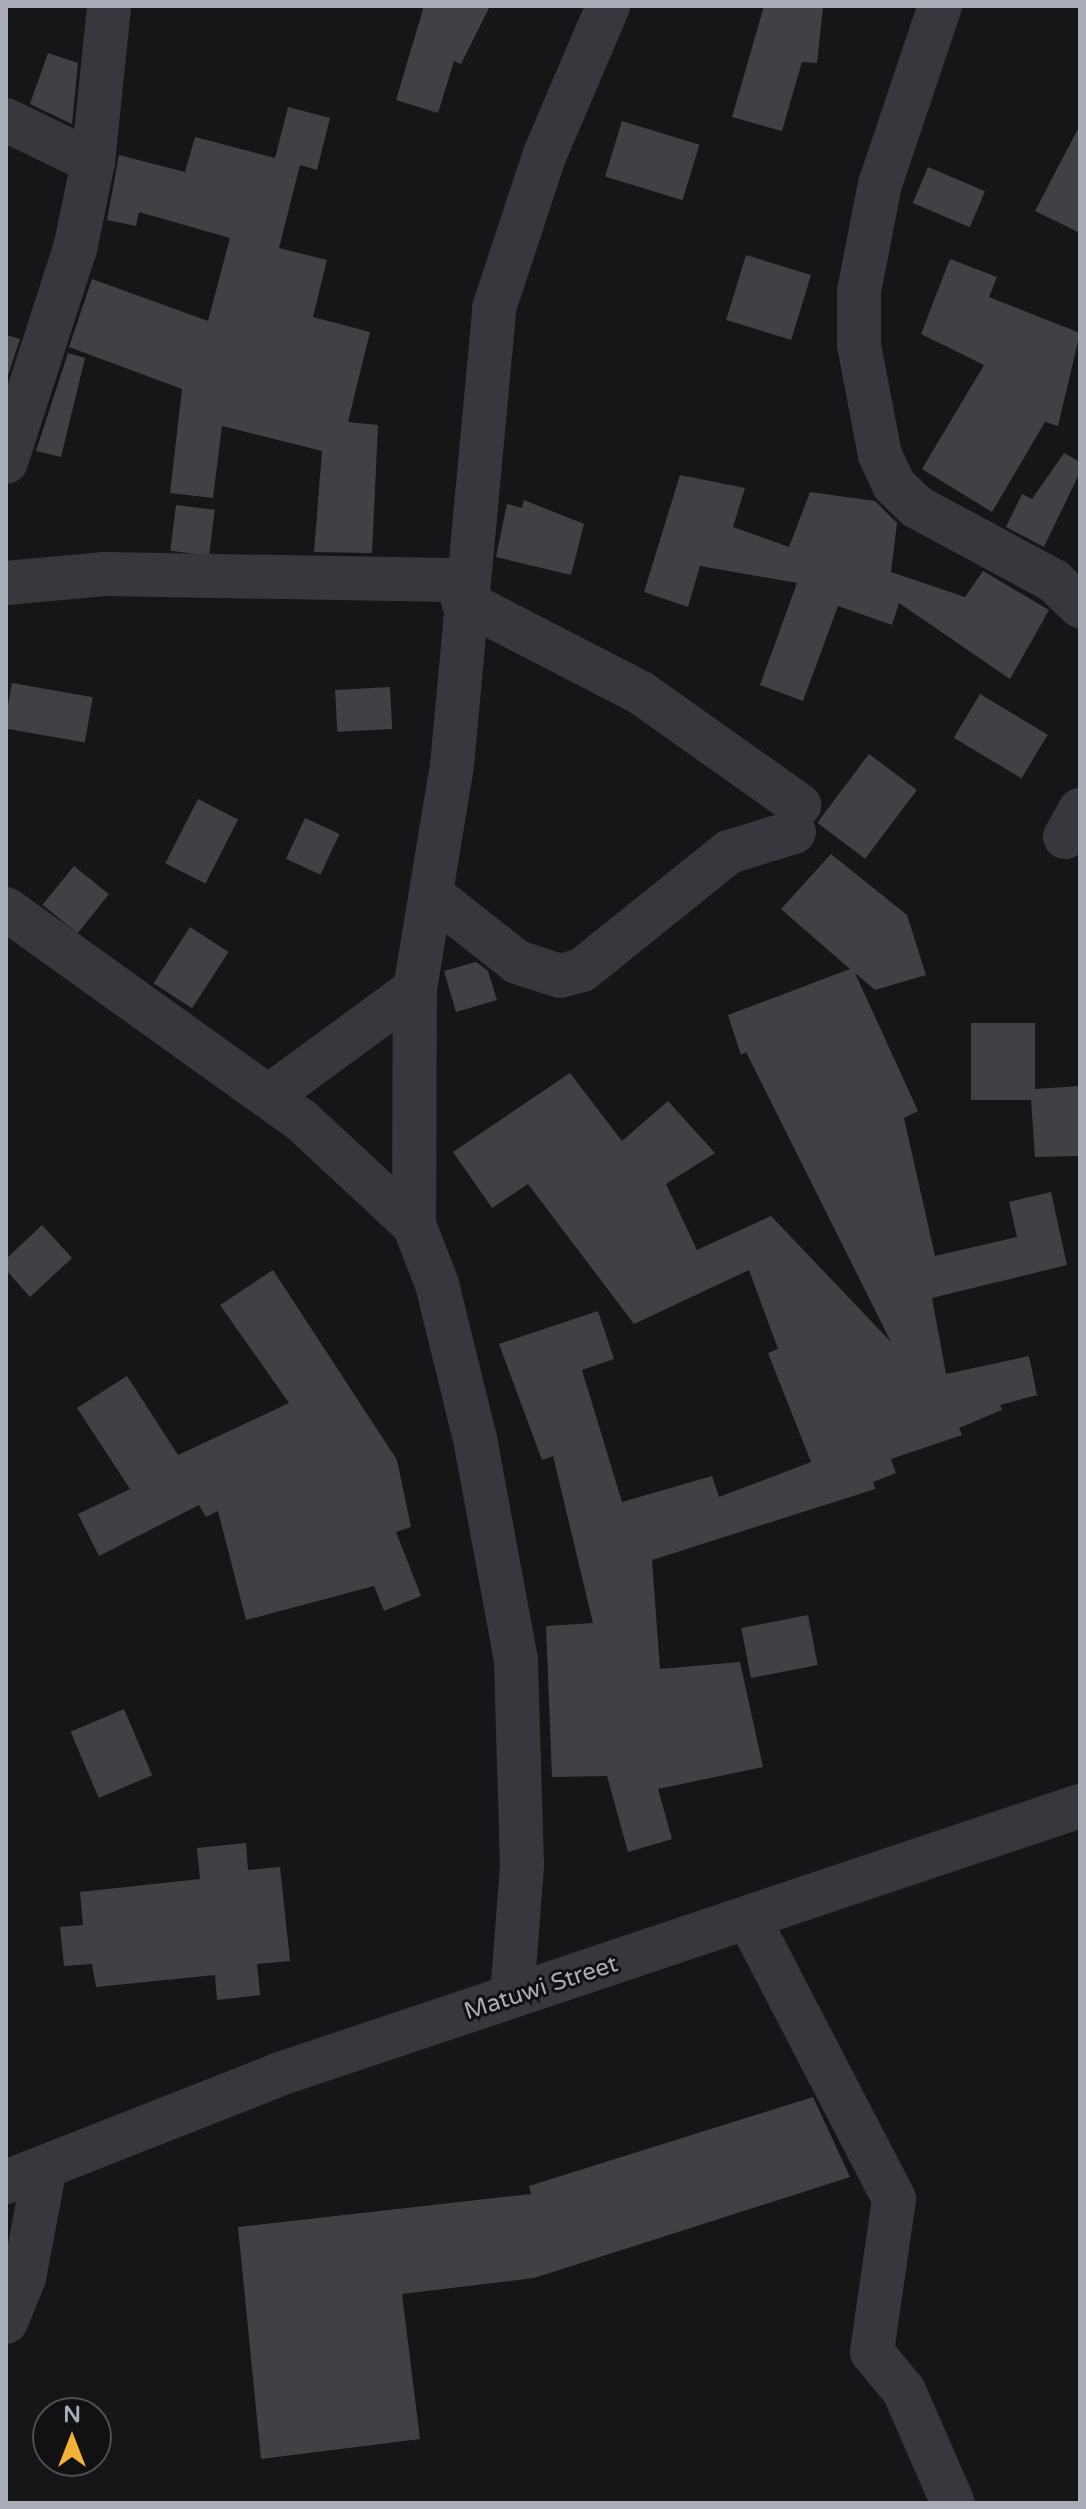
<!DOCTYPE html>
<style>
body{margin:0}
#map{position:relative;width:1086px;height:2509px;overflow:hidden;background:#161618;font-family:"Varela Round",sans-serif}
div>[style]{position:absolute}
.building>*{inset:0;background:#404145;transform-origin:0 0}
.street>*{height:44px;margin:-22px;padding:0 22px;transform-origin:22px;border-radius:22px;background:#37383d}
span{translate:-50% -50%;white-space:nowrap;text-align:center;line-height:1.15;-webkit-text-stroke:6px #111113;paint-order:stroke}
.street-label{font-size:24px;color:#a8adb8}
.frame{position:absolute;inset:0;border:8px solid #a8adb8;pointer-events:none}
.north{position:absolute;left:32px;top:2397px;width:80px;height:80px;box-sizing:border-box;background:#111113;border:2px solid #4d4f55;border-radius:50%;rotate:0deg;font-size:22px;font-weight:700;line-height:32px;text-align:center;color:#a8adb8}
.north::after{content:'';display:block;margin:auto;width:28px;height:36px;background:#f2b134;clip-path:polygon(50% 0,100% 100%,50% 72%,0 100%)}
</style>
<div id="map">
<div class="building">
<div style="clip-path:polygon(424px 6px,490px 6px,461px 64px,454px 61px,438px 113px,396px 100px)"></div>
<div style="clip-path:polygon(764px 6px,823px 7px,817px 63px,802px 62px,782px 131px,732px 117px)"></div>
<div style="clip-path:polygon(48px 53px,78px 63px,72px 124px,30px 104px)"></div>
<div style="clip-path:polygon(288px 107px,330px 118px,317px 170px,300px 165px,279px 248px,327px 260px,313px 317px,370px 332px,348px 422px,378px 425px,372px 553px,314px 552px,322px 451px,222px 426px,213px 498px,170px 493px,182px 389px,69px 347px,92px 279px,208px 321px,230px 238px,139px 212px,136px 226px,107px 220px,119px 155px,185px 172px,195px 137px,275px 158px)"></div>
<div style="left:622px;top:121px;width:81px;height:58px;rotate:17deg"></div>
<div style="clip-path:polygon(1080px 125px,1080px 233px,1035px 211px)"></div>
<div style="left:928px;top:167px;width:62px;height:39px;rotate:23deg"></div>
<div style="left:746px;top:255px;width:68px;height:68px;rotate:17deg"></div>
<div style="clip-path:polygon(950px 259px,997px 277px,989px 297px,1080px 333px,1058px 426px,1045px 422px,992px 512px,922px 469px,984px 365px,921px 334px)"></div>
<div style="clip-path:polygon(6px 335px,20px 339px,6px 381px)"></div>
<div style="clip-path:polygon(68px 353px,85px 358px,61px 457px,36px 451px)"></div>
<div style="clip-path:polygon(1064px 453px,1080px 462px,1080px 472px,1044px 547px,1006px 527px,1022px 494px,1032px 499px)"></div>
<div style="clip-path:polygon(680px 475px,745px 488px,733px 527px,789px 547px,810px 492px,875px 501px,897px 523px,891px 572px,965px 597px,983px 571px,1049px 610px,1010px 679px,899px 603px,892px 625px,838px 606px,803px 701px,760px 685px,797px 583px,700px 566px,688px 607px,644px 592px)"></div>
<div style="clip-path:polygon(524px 500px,584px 524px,571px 575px,496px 557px,507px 504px,522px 508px)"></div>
<div style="left:176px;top:505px;width:39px;height:46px;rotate:7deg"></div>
<div style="left:12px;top:683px;width:82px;height:46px;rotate:10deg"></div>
<div style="left:390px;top:687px;width:42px;height:55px;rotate:87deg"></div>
<div style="left:980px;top:694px;width:79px;height:51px;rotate:31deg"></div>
<div style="left:869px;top:754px;width:60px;height:86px;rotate:37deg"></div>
<div style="left:198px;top:799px;width:45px;height:72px;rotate:27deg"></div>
<div style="left:305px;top:818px;width:38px;height:45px;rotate:25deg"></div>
<div style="clip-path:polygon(831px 854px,907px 915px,926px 975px,875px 990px,855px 973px,918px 1111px,904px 1118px,935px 1256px,1017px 1237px,1009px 1202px,1051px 1192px,1067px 1265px,932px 1298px,946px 1374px,1029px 1356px,1037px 1395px,1000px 1405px,1002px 1410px,959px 1428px,962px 1435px,891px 1459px,896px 1473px,873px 1482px,875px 1489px,652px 1560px,660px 1669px,740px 1662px,763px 1767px,658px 1789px,672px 1839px,628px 1852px,607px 1776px,552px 1777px,546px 1626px,593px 1623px,553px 1456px,542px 1460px,499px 1344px,598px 1311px,614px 1359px,582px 1370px,622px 1502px,712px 1476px,719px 1497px,811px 1462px,768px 1353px,778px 1349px,749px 1270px,634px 1324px,528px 1184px,492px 1208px,453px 1152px,570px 1073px,622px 1141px,668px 1101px,715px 1153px,666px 1184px,697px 1250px,771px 1216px,891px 1342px,746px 1052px,741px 1055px,728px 1015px,850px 969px,781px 909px)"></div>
<div style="left:74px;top:866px;width:45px;height:50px;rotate:39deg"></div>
<div style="left:190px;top:927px;width:46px;height:67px;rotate:33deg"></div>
<div style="clip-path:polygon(476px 962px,488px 971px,497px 1000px,456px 1012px,444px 971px)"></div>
<div style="clip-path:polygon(971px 1023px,1035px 1023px,1035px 1089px,1080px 1086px,1080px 1156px,1035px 1157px,1031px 1100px,971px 1100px)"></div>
<div style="clip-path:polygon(42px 1225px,72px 1258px,30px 1297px,6px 1270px,6px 1259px)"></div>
<div style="clip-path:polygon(273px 1270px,397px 1460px,411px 1527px,396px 1532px,421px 1596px,384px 1611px,374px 1586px,246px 1620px,218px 1511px,206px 1517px,199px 1505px,99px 1556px,78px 1514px,130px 1489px,77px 1408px,127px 1376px,178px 1455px,289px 1403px,220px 1305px)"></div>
<div style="left:808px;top:1615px;width:51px;height:68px;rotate:79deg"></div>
<div style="left:124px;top:1709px;width:72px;height:58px;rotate:67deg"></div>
<div style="clip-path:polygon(246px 1843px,248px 1870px,280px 1867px,290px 1961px,257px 1964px,260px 1995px,217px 2000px,215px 1975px,96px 1987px,92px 1964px,64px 1966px,60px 1927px,83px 1925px,80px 1892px,200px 1879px,197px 1848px)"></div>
<div style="clip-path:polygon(813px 2097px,850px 2177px,534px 2278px,402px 2294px,420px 2439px,261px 2459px,238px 2227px,531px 2194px,529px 2186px)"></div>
</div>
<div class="street">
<div style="left:940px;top:6px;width:188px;rotate:108.6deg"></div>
<div style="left:880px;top:184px;width:109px;rotate:101.1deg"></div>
<div style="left:859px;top:291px;width:54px;rotate:90deg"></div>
<div style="left:859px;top:345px;width:112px;rotate:79.2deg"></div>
<div style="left:880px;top:455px;width:33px;rotate:65deg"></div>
<div style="left:894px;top:485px;width:32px;rotate:44deg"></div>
<div style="left:917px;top:507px;width:156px;rotate:28.4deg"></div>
<div style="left:1054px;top:581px;width:36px;rotate:44deg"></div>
<div style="left:6px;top:120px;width:97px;rotate:25.8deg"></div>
<div style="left:6px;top:462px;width:224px;rotate:-72.1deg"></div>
<div style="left:75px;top:249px;width:89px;rotate:-78.3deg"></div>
<div style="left:93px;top:162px;width:157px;rotate:-84.1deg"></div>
<div style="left:6px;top:583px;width:99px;rotate:-5.2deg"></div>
<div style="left:105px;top:574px;width:360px;rotate:1deg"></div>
<div style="left:463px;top:601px;width:200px;rotate:27.3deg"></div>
<div style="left:641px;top:693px;width:194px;rotate:35.3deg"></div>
<div style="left:1065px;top:837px;width:31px;rotate:-61deg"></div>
<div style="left:432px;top:895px;width:108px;rotate:38.2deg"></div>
<div style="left:517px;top:962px;width:45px;rotate:18deg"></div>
<div style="left:560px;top:976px;width:23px;rotate:-15deg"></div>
<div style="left:582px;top:970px;width:189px;rotate:-38.8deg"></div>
<div style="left:729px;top:852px;width:68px;rotate:-17.1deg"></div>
<div style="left:6px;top:909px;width:364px;rotate:35.6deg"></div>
<div style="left:302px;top:1121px;width:153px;rotate:42.9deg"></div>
<div style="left:269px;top:1096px;width:181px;rotate:-36.2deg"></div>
<div style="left:750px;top:1921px;width:313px;rotate:62.6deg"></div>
<div style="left:894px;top:2199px;width:155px;rotate:98.2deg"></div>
<div style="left:872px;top:2352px;width:50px;rotate:50.6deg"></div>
<div style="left:904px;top:2391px;width:122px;rotate:66.4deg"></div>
<div style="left:512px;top:1996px;width:131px;rotate:-85.6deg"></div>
<div style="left:522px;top:1865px;width:205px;rotate:-91.7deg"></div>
<div style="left:516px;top:1660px;width:225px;rotate:-100.5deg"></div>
<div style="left:475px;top:1439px;width:160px;rotate:-103.8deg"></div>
<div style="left:437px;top:1284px;width:63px;rotate:-111.3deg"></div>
<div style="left:414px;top:1225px;width:236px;rotate:-89.8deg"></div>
<div style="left:415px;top:989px;width:227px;rotate:-80.6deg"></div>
<div style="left:452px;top:765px;width:459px;rotate:-84.7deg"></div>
<div style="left:494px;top:308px;width:162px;rotate:-71.7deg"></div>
<div style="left:545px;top:154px;width:161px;rotate:-66.9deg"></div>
<div style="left:6px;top:2182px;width:291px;rotate:-21.5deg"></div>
<div style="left:277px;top:2075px;width:847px;rotate:-18.52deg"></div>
<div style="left:6px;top:2322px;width:48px;rotate:-67.8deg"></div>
<div style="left:24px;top:2278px;width:113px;rotate:-79.3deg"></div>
</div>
<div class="street-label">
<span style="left:541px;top:1988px;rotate:-18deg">Matuwi Street</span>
</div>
<div class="frame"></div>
<div class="north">N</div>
</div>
